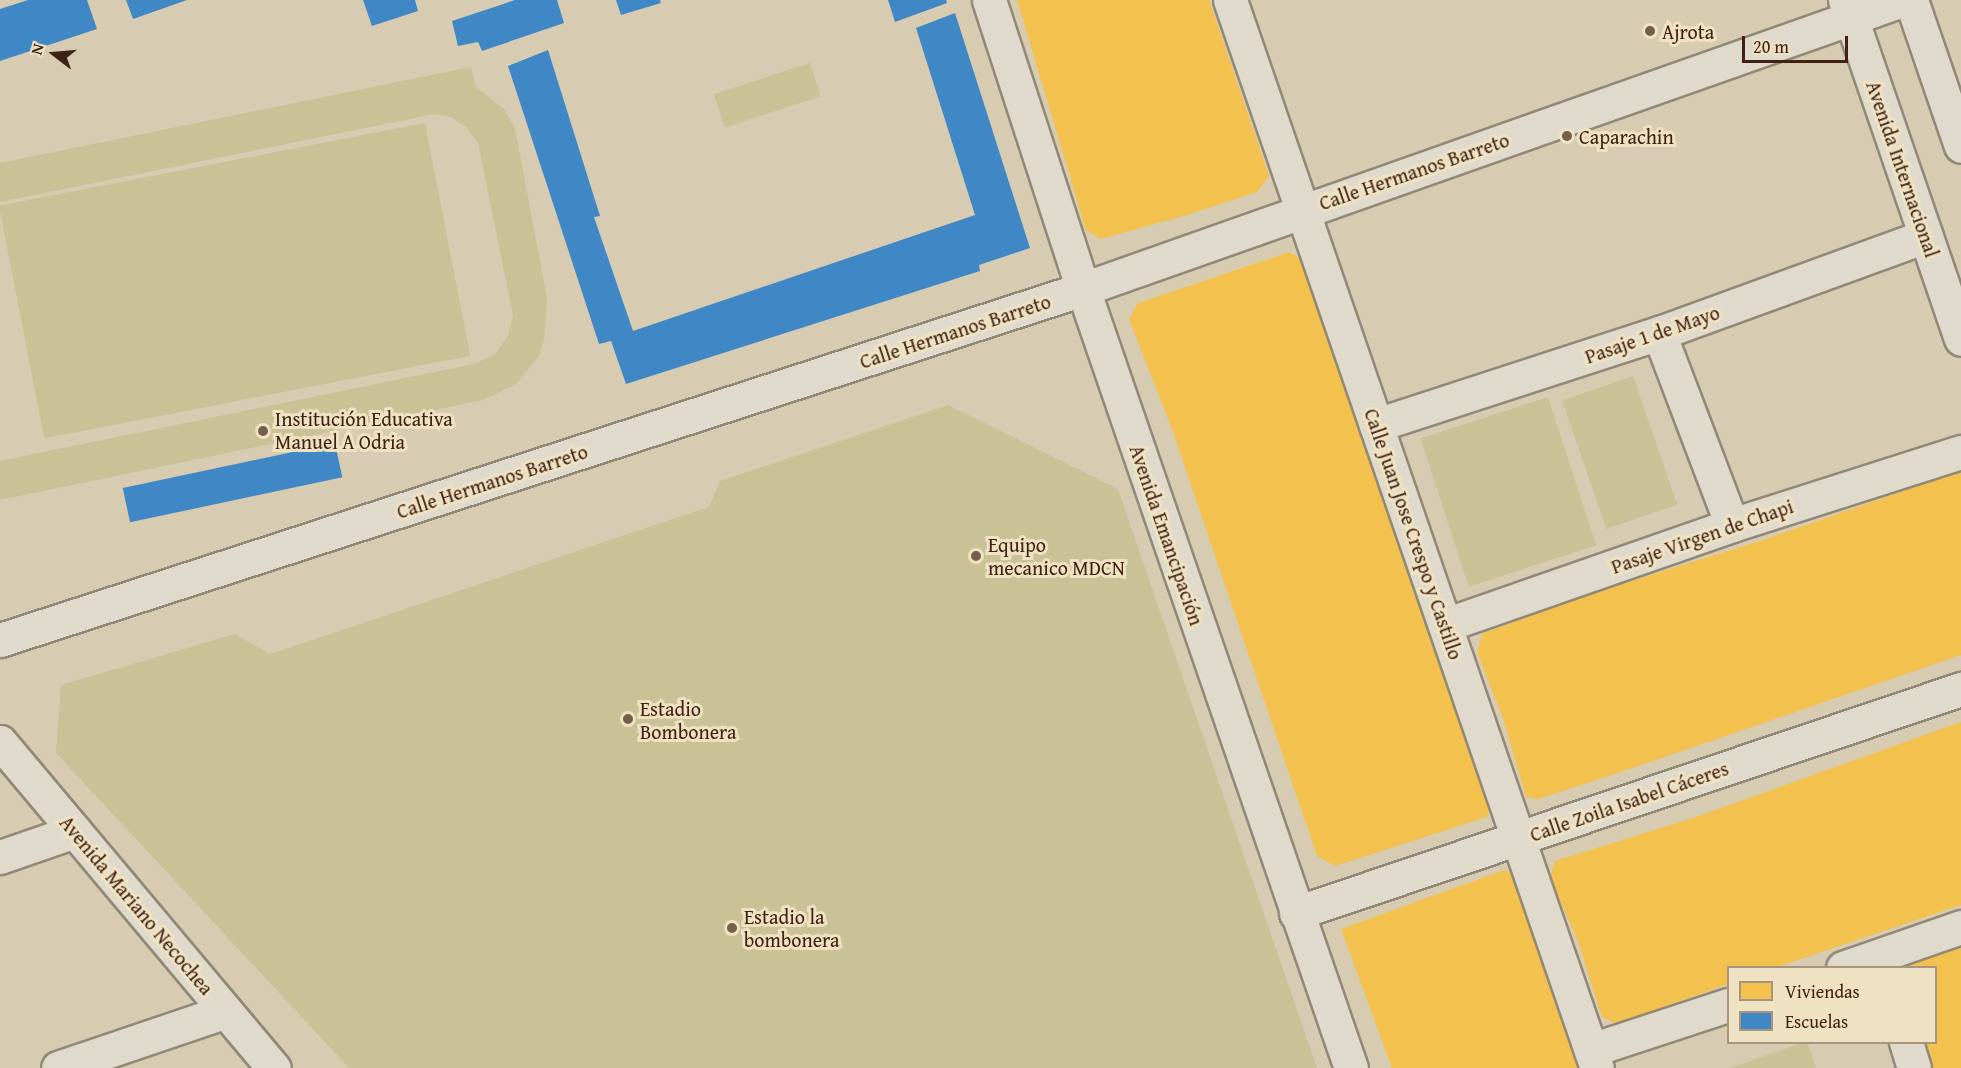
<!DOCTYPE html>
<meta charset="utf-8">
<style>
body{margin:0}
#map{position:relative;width:1961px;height:1068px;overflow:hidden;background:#d7ccb1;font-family:"Gentium Book Plus",serif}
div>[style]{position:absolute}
.green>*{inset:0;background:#c8c296;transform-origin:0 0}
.homes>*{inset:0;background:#f2c14e}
.schools>*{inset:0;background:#3f88c5;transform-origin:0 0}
.roads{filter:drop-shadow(2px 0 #928877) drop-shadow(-2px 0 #928877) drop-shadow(0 2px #928877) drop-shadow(0 -2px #928877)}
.street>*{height:33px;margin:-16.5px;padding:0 16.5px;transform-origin:16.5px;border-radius:16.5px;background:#e0dacc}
.secondary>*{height:33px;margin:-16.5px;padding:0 16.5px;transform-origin:16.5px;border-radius:16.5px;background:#e0dacc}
.dots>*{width:16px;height:16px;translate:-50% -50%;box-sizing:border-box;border:3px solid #efe2c3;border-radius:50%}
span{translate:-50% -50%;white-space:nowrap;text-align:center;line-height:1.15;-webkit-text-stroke:6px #efe2c3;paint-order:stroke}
.poi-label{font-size:20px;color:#402214}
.left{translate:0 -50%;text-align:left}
.street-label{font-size:20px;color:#402214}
.legend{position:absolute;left:1727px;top:966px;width:210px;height:78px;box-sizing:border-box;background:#efe2c3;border:2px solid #a9957d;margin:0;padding:8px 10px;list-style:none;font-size:18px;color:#402214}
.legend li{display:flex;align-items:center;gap:12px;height:30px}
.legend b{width:30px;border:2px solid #a9957d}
.north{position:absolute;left:24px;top:24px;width:60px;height:60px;-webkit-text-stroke:4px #efe2c3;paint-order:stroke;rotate:286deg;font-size:16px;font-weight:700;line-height:24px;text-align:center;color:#402214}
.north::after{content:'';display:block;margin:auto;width:21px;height:27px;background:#402214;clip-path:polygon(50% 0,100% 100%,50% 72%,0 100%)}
.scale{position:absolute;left:1742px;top:36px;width:106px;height:27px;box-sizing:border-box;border:3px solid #402214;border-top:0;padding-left:8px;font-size:18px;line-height:21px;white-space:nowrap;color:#402214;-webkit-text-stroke:4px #efe2c3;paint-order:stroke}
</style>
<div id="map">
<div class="green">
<div style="left:810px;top:63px;width:35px;height:101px;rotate:72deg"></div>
<div style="clip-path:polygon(471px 67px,476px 87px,504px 109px,515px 128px,547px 298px,544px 340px,539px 356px,516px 384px,483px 400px,0 500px,0 461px,474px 364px,495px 354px,508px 336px,513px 315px,478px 143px,467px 128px,451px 117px,435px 114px,0 202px,0 163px)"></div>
<div style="left:425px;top:123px;width:237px;height:434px;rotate:79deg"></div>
<div style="left:1633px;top:376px;width:136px;height:75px;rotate:71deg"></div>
<div style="left:1548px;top:397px;width:156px;height:134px;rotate:72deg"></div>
<div style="clip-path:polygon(948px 405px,1118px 489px,1317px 1068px,349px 1068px,56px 753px,61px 685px,235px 634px,270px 654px,709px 507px,720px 481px)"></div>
<div style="clip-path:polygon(1802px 1043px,1808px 1043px,1816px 1068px,1730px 1068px)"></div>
</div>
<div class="homes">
<div style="clip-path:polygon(1017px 0,1209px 0,1269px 176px,1257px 192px,1187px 215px,1101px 239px,1086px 230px)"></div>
<div style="clip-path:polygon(1289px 252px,1304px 260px,1447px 688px,1492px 799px,1487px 817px,1335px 866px,1317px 856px,1173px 432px,1129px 319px,1138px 303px)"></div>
<div style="clip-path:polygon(1961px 471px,1961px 655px,1612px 775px,1538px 799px,1526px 797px,1503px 718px,1477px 652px,1482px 634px,1580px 597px,1763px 540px)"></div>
<div style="clip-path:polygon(1961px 722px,1961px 905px,1774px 968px,1728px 968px,1728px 984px,1616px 1024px,1602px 1017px,1578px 941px,1550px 878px,1555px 861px,1696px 817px)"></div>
<div style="clip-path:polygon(1504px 870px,1519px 876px,1584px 1068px,1392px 1068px,1341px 929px)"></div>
<div style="clip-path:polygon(1961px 948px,1961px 1068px,1926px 1068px,1918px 1042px,1936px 1042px,1936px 968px,1900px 967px)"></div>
</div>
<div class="schools">
<div style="clip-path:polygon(28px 0,87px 0,97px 29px,0 61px,0 9px)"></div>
<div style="clip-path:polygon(126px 0,187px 0,133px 19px)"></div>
<div style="clip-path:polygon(363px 0,415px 0,418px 11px,372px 26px)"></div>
<div style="clip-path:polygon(515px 0,557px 0,564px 23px,482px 51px,478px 42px,458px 46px,452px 21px)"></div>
<div style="clip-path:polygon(616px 0,660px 0,661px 3px,621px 15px)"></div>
<div style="clip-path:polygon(888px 0,946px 0,947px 3px,895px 22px)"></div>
<div style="clip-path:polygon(955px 13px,1030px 248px,979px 265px,980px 271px,626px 384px,611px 341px,599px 344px,508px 66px,548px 50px,600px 216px,594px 217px,633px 331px,975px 215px,916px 28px)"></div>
<div style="left:335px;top:443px;width:35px;height:217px;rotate:78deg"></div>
</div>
<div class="roads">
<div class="street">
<div style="left:989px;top:0;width:304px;rotate:72deg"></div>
<div style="left:1083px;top:289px;width:824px;rotate:71.02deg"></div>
<div style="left:1230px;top:0;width:1129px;rotate:71.04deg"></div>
<div style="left:1659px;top:333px;width:205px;rotate:69.2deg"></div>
<div style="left:1376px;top:425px;width:298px;rotate:-18deg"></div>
<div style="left:1659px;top:333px;width:284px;rotate:-20deg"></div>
<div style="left:1445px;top:625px;width:304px;rotate:-19.2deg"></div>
<div style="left:1732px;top:525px;width:240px;rotate:-17.7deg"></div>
<div style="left:0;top:640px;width:1138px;rotate:-17.96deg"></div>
<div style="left:1083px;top:289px;width:868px;rotate:-19.44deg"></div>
<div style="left:0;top:857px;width:79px;rotate:-19.1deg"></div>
<div style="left:1296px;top:913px;width:702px;rotate:-18.62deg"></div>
<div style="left:1843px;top:968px;width:125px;rotate:-19.2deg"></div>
<div style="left:1906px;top:1042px;width:27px;rotate:73deg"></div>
<div style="left:1591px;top:1050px;width:144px;rotate:-18.2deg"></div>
<div style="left:58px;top:1068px;width:177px;rotate:-18.7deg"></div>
</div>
<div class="secondary">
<div style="left:1845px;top:0;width:358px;rotate:71.1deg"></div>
<div style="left:1911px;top:0;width:154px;rotate:71.1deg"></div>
<div style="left:0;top:742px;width:426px;rotate:50deg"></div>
</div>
</div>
<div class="dots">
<div style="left:1650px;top:31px;background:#755e4b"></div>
<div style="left:1567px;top:136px;background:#755e4b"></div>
<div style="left:263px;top:431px;background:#755e4b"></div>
<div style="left:976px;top:556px;background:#755e4b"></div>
<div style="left:628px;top:719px;background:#755e4b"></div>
<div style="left:732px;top:928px;background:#755e4b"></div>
</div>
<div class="poi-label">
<span class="left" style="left:1662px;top:31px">Ajrota</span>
<span class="left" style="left:1579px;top:136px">Caparachin</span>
<span class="left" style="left:275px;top:430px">Institución Educativa<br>Manuel A Odria</span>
<span class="left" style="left:988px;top:556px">Equipo<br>mecanico MDCN</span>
<span class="left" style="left:640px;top:720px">Estadio<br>Bombonera</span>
<span class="left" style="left:744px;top:928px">Estadio la<br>bombonera</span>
</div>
<div class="street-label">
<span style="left:1903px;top:169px;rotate:71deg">Avenida Internacional</span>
<span style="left:1414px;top:171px;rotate:-19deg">Calle Hermanos Barreto</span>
<span style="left:955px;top:331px;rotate:-18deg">Calle Hermanos Barreto</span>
<span style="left:1652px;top:334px;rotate:-19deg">Pasaje 1 de Mayo</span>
<span style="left:492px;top:481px;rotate:-18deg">Calle Hermanos Barreto</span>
<span style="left:1414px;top:534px;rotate:71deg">Calle Juan Jose Crespo y Castillo</span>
<span style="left:1167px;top:535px;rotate:71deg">Avenida Emancipación</span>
<span style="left:1702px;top:536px;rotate:-19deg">Pasaje Virgen de Chapi</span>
<span style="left:1629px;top:801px;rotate:-19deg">Calle Zoila Isabel Cáceres</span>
<span style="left:137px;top:905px;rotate:50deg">Avenida Mariano Necochea</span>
</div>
<ul class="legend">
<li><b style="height:16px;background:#f2c14e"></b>Viviendas</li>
<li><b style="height:16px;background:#3f88c5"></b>Escuelas</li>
</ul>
<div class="north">N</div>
<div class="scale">20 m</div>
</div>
